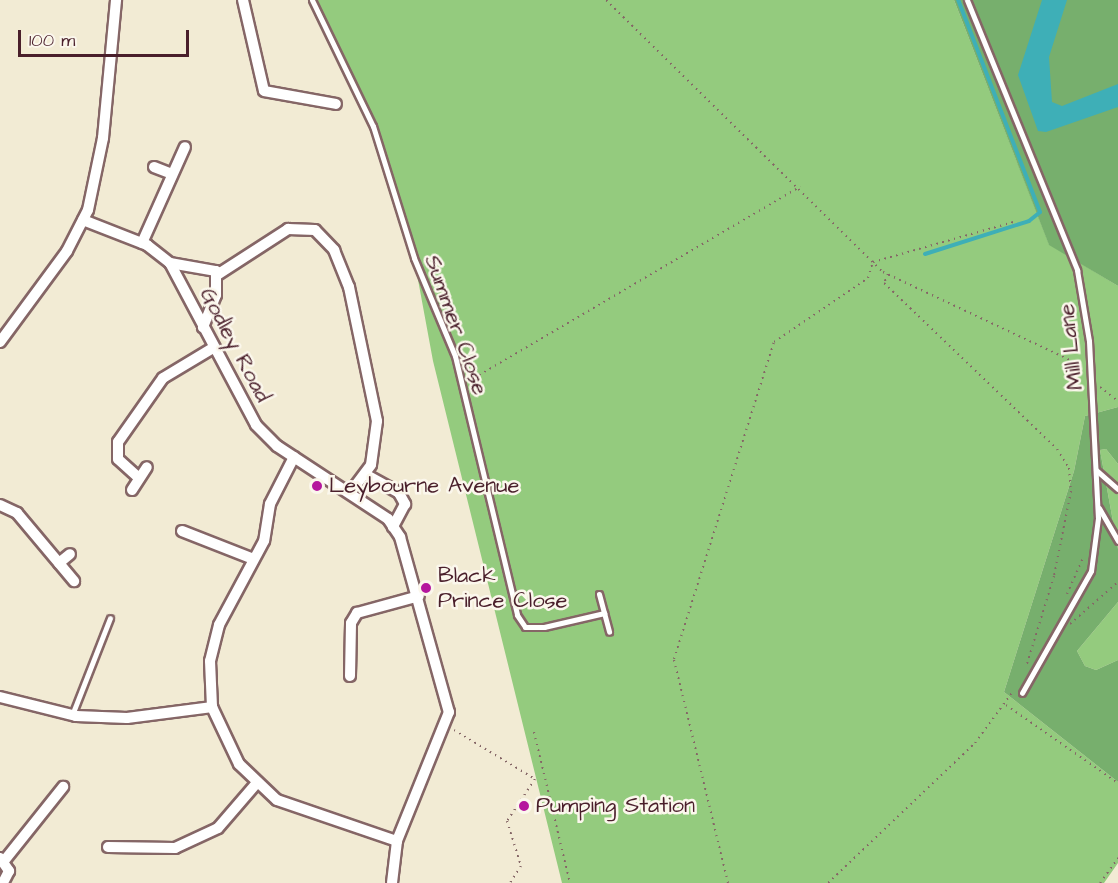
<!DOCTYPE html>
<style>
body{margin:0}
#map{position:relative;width:1118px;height:883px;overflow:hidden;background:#f2ebd4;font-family:"Architects Daughter",sans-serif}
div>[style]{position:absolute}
.green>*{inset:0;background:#94cb7e}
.forest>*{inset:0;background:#77af6d}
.water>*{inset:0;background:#3eafb7}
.stream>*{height:4px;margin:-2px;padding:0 2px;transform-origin:2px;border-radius:2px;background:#3eafb7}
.path>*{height:2px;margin-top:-1px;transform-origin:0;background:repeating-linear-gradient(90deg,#856666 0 1.5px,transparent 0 6px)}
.roads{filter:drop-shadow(2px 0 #856666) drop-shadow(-2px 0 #856666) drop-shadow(0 2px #856666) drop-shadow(0 -2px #856666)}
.service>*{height:5px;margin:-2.5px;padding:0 2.5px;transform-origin:2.5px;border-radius:2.5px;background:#fff}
.minor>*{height:10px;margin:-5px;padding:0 5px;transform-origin:5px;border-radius:5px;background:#fff}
.dots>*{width:16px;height:16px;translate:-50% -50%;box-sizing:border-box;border:3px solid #fbf7ec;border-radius:50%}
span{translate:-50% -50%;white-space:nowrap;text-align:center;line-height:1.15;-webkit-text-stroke:5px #fbf7ec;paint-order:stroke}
.street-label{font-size:22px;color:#4a1f2b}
.poi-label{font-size:22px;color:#4a1f2b}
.left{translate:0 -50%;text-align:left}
.scale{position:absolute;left:18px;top:30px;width:171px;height:27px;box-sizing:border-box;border:3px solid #4a1f2b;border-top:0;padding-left:8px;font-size:18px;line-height:21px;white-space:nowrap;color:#4a1f2b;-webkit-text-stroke:4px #fbf7ec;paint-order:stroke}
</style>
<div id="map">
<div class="green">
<div style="clip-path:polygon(312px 0,954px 0,1049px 244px,1118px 286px,1118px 407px,1085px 416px,1074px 471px,1004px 692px,1118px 782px,1118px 863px,1104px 883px,562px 883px,433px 361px,414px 258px,373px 126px)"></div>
<div style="clip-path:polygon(1106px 449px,1118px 464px,1118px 549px,1100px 450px)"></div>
<div style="clip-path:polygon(1118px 602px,1118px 660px,1096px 670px,1085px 666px,1077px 651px)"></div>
</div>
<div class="forest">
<div style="clip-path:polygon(954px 0,1118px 0,1118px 286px,1049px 245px)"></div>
<div style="clip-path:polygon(1118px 407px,1118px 464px,1106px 449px,1100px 450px,1118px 549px,1118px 602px,1077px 651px,1085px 666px,1096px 670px,1118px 660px,1118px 782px,1004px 692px,1074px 471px,1085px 416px)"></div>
</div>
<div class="water">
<div style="clip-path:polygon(1042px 0,1067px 0,1049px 57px,1052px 102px,1062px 106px,1118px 84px,1118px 107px,1046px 132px,1038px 131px,1018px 75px)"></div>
</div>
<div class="stream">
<div style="left:925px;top:254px;width:109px;rotate:-17.6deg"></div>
<div style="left:1029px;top:221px;width:14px;rotate:-39deg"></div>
<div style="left:1040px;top:212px;width:227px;rotate:-111.1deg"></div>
</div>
<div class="path">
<div style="left:606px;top:0;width:388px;rotate:44.5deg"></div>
<div style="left:883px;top:272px;width:221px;rotate:25.2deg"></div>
<div style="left:873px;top:262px;width:146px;rotate:-15.9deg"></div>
<div style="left:888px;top:274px;width:10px;rotate:114deg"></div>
<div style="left:884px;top:283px;width:240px;rotate:43.8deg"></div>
<div style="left:1057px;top:449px;width:22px;rotate:58deg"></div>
<div style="left:1069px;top:468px;width:23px;rotate:85deg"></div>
<div style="left:1071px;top:491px;width:87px;rotate:101.3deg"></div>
<div style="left:1054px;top:576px;width:95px;rotate:107.1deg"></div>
<div style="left:469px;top:381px;width:384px;rotate:-30.4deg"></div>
<div style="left:1100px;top:387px;width:23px;rotate:38deg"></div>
<div style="left:1067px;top:594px;width:39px;rotate:-66deg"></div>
<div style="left:1070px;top:624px;width:64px;rotate:-41.2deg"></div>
<div style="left:1006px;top:705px;width:136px;rotate:34.9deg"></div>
<div style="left:454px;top:730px;width:95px;rotate:31.2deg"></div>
<div style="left:535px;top:779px;width:50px;rotate:123.7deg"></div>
<div style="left:507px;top:821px;width:47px;rotate:72.7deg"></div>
<div style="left:521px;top:866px;width:20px;rotate:123deg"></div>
<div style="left:534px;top:732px;width:155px;rotate:76.6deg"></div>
<div style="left:728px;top:883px;width:230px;rotate:-103.6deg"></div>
<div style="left:674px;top:659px;width:332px;rotate:-72.5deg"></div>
<div style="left:774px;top:342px;width:114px;rotate:-34.2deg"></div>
<div style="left:868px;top:278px;width:17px;rotate:-73deg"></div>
<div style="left:828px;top:883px;width:203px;rotate:-43.6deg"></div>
<div style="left:975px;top:743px;width:66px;rotate:-53.7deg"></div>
<div style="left:1100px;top:883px;width:31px;rotate:-54deg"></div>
</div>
<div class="roads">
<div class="service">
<div style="left:312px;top:0;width:140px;rotate:64.2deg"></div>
<div style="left:373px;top:126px;width:138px;rotate:72.7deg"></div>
<div style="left:414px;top:258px;width:106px;rotate:67.3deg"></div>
<div style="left:455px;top:356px;width:266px;rotate:76.5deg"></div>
<div style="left:517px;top:615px;width:14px;rotate:56deg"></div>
<div style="left:525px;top:627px;width:19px"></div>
<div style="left:544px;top:627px;width:62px;rotate:-13.1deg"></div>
<div style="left:967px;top:0;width:292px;rotate:67.8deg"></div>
<div style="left:1077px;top:270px;width:72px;rotate:80.4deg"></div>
<div style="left:1089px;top:341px;width:177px;rotate:87.1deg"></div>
<div style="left:1098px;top:518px;width:53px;rotate:97.5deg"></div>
<div style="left:1091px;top:571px;width:140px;rotate:119.5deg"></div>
<div style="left:1096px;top:470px;width:29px;rotate:41deg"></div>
<div style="left:1099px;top:508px;width:38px;rotate:60deg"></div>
<div style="left:599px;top:594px;width:39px;rotate:75deg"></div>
<div style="left:72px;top:715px;width:104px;rotate:-68.6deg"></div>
</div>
<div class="minor">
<div style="left:243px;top:0;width:93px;rotate:77deg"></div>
<div style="left:264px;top:91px;width:73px;rotate:10.2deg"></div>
<div style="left:154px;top:167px;width:19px;rotate:21deg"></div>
<div style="left:83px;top:220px;width:69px;rotate:21.3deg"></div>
<div style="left:147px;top:245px;width:29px;rotate:38deg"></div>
<div style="left:170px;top:263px;width:183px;rotate:62deg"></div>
<div style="left:256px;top:425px;width:30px;rotate:45deg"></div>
<div style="left:277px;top:446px;width:133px;rotate:33.3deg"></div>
<div style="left:388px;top:519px;width:22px;rotate:56deg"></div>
<div style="left:400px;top:537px;width:182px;rotate:74.4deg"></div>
<div style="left:449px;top:712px;width:139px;rotate:112deg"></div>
<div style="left:397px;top:841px;width:42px;rotate:96.8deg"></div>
<div style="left:142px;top:243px;width:105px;rotate:-65.9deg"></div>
<div style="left:170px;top:263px;width:47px;rotate:9.9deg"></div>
<div style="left:216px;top:271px;width:24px;rotate:90deg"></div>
<div style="left:216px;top:295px;width:35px;rotate:112deg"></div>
<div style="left:217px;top:275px;width:85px;rotate:-32.9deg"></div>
<div style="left:288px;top:229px;width:27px;rotate:2deg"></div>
<div style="left:315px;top:230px;width:28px;rotate:46deg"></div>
<div style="left:334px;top:250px;width:40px;rotate:68deg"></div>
<div style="left:349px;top:287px;width:137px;rotate:78.2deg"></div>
<div style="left:377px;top:421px;width:44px;rotate:97.8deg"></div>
<div style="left:371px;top:465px;width:35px;rotate:127deg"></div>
<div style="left:0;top:342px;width:113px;rotate:-53.6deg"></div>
<div style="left:67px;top:251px;width:46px;rotate:-62.9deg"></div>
<div style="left:88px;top:210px;width:74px;rotate:-78.2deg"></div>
<div style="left:103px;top:138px;width:139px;rotate:-84.6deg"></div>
<div style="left:294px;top:457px;width:53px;rotate:117.1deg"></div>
<div style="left:270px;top:504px;width:37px;rotate:99deg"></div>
<div style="left:264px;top:541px;width:95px;rotate:118.2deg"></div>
<div style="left:219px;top:625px;width:37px;rotate:104deg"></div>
<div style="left:210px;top:661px;width:46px;rotate:87.5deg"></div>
<div style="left:212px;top:707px;width:63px;rotate:64.7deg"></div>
<div style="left:239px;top:764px;width:52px;rotate:43.5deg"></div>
<div style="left:277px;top:800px;width:127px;rotate:18.9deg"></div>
<div style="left:365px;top:474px;width:39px;rotate:29deg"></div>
<div style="left:399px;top:493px;width:13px;rotate:61deg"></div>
<div style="left:405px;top:504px;width:26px;rotate:118deg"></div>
<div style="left:139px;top:478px;width:28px;rotate:-138deg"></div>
<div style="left:118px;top:459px;width:17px;rotate:-90deg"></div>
<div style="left:118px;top:442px;width:78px;rotate:-54.9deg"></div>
<div style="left:163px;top:378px;width:58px;rotate:-31deg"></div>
<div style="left:132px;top:490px;width:27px;rotate:-57deg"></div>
<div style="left:0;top:505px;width:19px;rotate:25deg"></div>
<div style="left:17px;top:513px;width:89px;rotate:50deg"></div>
<div style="left:182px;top:531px;width:74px;rotate:21.4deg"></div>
<div style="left:59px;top:563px;width:14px;rotate:-39deg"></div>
<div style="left:350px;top:676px;width:53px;rotate:-88.9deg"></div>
<div style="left:351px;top:623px;width:12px;rotate:-59deg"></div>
<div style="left:357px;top:613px;width:64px;rotate:-15.3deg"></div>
<div style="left:0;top:697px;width:78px;rotate:14deg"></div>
<div style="left:76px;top:716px;width:51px;rotate:2.2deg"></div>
<div style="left:127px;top:718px;width:86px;rotate:-7.4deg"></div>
<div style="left:108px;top:847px;width:67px;rotate:0.9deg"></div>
<div style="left:175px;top:848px;width:47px;rotate:-24.9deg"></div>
<div style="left:218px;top:828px;width:58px;rotate:-49.2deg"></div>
<div style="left:0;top:858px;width:16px;rotate:55deg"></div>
<div style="left:9px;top:871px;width:13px;rotate:117deg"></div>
<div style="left:4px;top:861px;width:95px;rotate:-51.4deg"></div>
</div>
</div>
<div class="dots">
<div style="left:317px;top:486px;background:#b5179e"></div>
<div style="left:426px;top:588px;background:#b5179e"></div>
<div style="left:524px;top:806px;background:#b5179e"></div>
</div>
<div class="street-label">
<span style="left:456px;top:325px;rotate:70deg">Summer Close</span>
<span style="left:235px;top:345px;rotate:62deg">Godley Road</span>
<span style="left:1071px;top:347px;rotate:-96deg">Mill Lane</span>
</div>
<div class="poi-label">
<span class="left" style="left:329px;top:486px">Leybourne Avenue</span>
<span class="left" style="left:438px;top:588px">Black<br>Prince Close</span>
<span class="left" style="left:536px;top:806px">Pumping Station</span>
</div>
<div class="scale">100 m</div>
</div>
